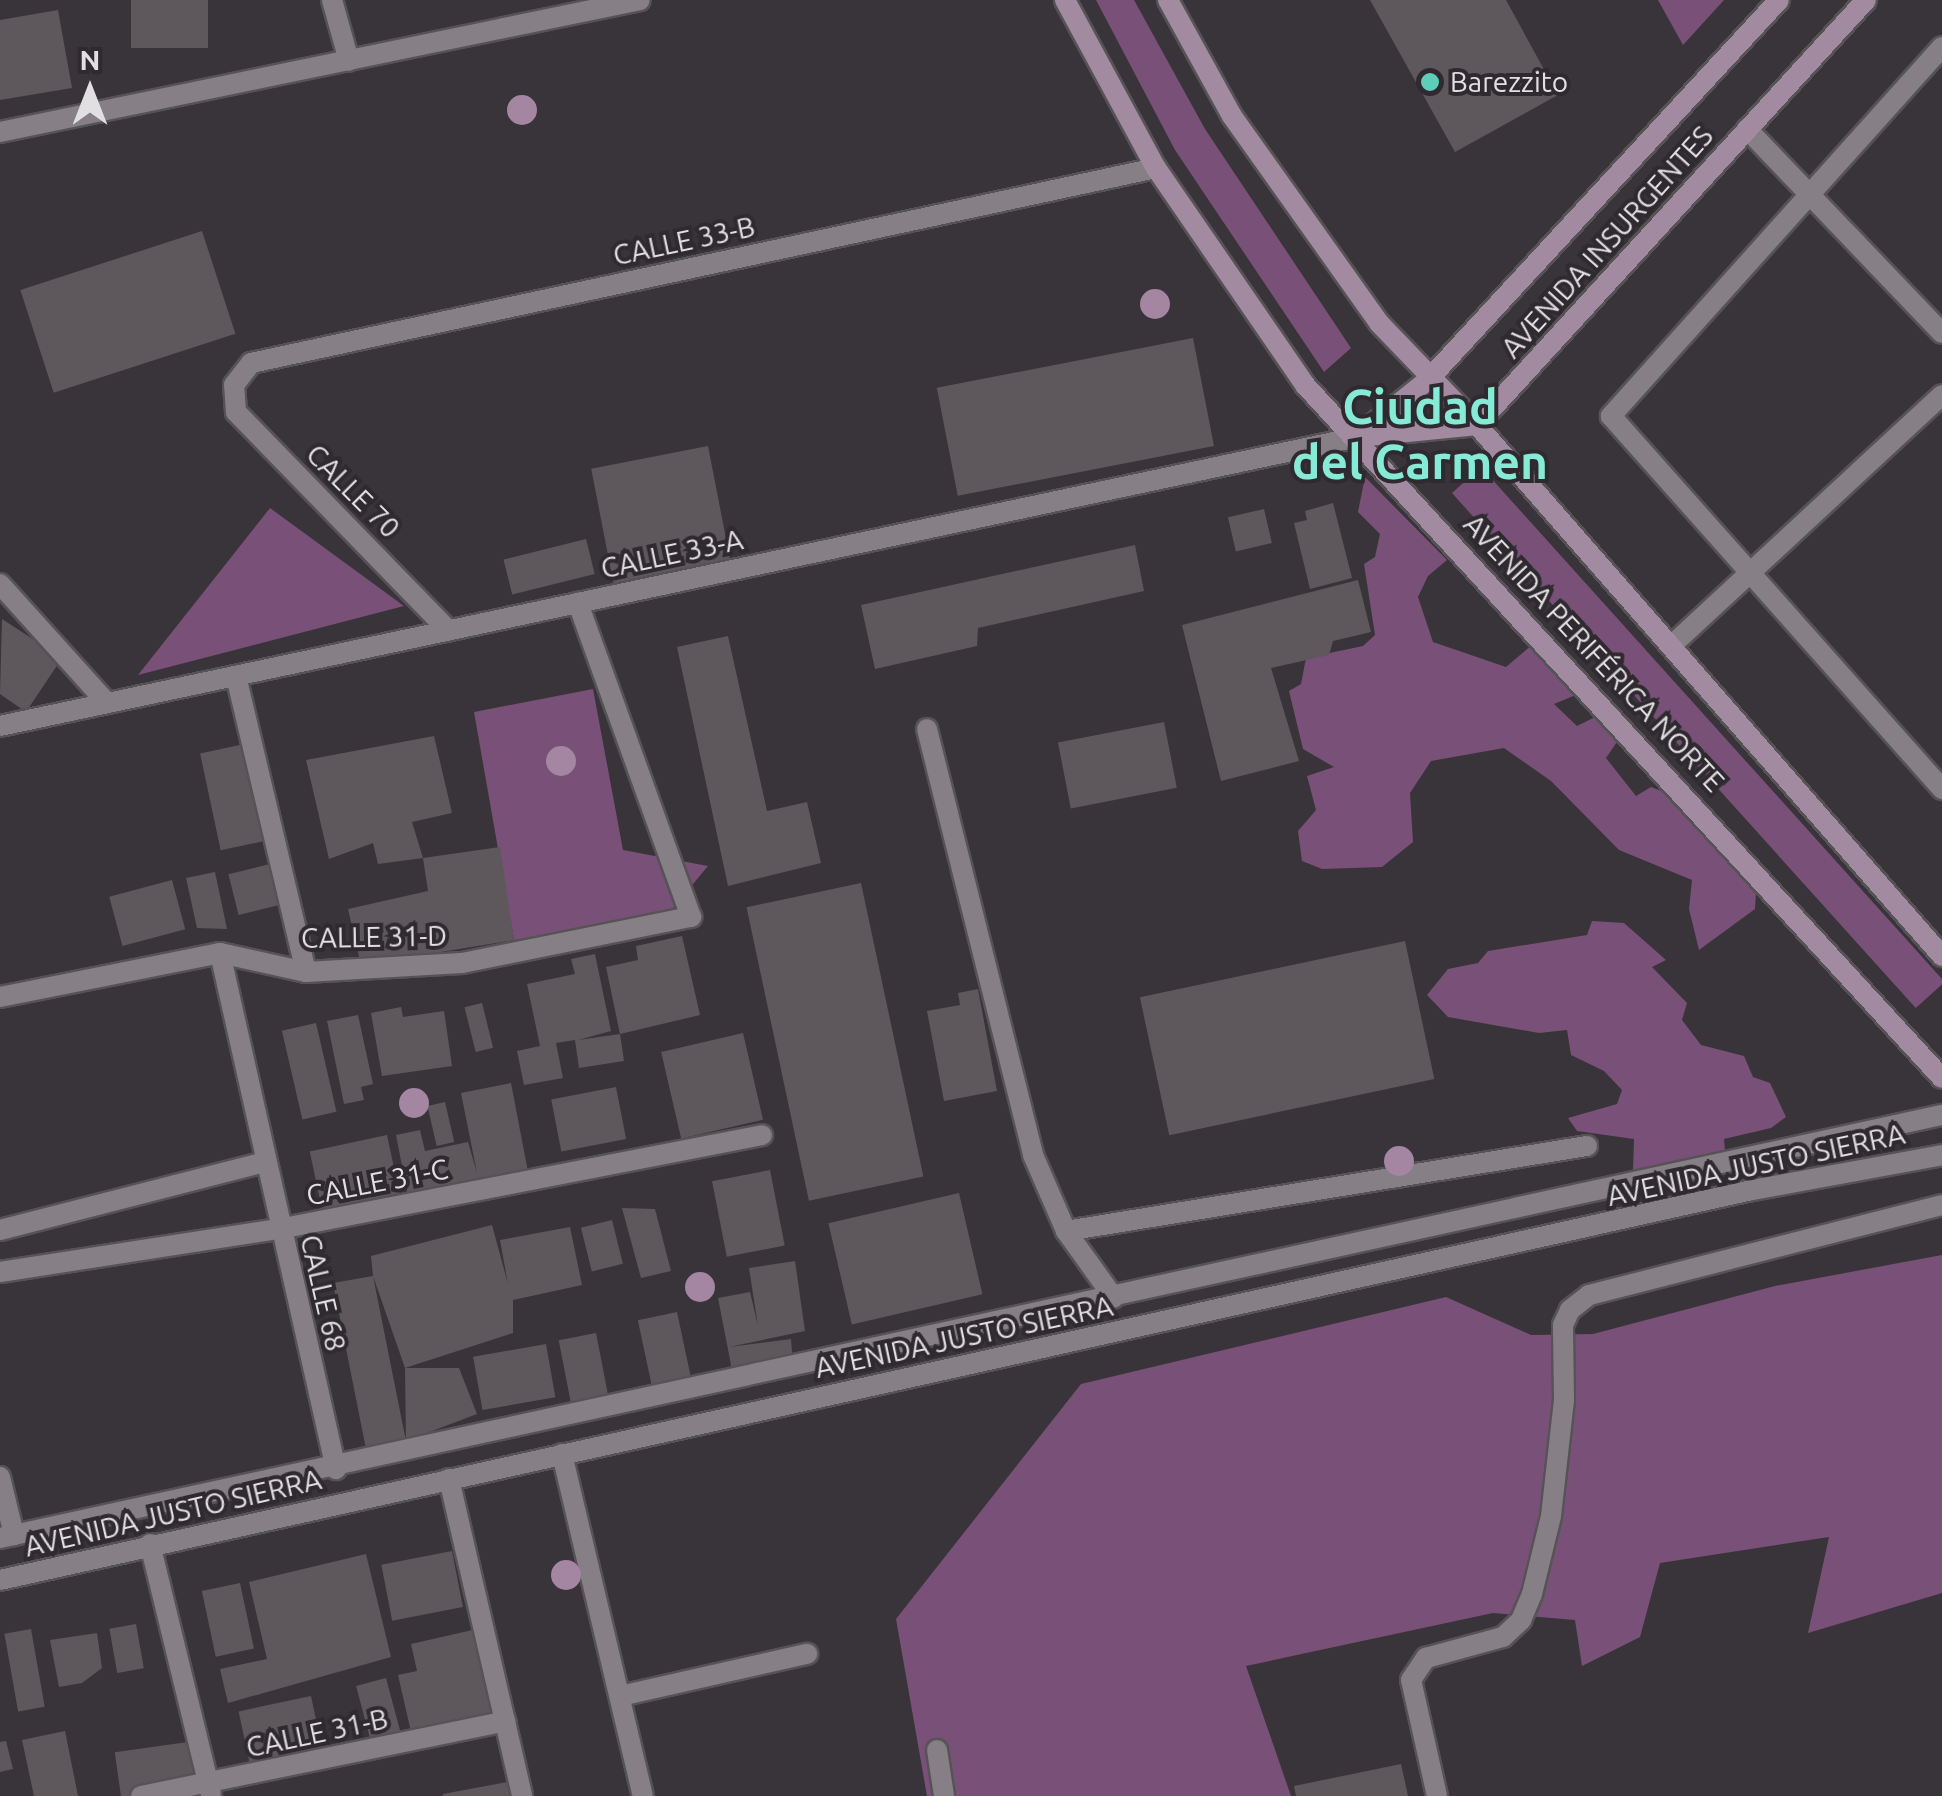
<!DOCTYPE html>
<meta charset="utf-8">
<style>
body{margin:0}
#map{position:relative;width:1942px;height:1796px;overflow:hidden;background:#393439;font-family:Ubuntu,sans-serif}
div>[style]{position:absolute}
.green>*{inset:0;background:#795077;transform-origin:0 0}
.building>*{inset:0;background:#5e585d;transform-origin:0 0}
.roads{filter:drop-shadow(2px 0 #565356) drop-shadow(-2px 0 #565356) drop-shadow(0 2px #565356) drop-shadow(0 -2px #565356)}
.lane>*{height:20px;margin:-10px;padding:0 10px;transform-origin:10px;border-radius:10px;background:#868086}
.street>*{height:20px;margin:-10px;padding:0 10px;transform-origin:10px;border-radius:10px;background:#868086}
.secondary>*{height:20px;margin:-10px;padding:0 10px;transform-origin:10px;border-radius:10px;background:#a28ba0}
.trees>*{width:30px;height:30px;margin:-15px;border-radius:50%;background:#a485a2}
.dots>*{width:28px;height:28px;translate:-50% -50%;box-sizing:border-box;border:5px solid #2f2a2f;border-radius:50%}
span{translate:-50% -50%;white-space:nowrap;text-align:center;line-height:1.15;-webkit-text-stroke:8px #2f2a2f;paint-order:stroke}
.poi-label{font-size:28px;color:#e2dfe2}
.left{translate:0 -50%;text-align:left}
.street-label{font-size:28px;color:#e2dfe2}
.town-label{font-size:48px;color:#86ebd6;font-weight:700}
.north{position:absolute;left:40px;top:40px;width:100px;height:100px;-webkit-text-stroke:8px #2f2a2f;paint-order:stroke;rotate:0deg;font-size:28px;font-weight:700;line-height:40px;text-align:center;color:#e2dfe2}
.north::after{content:'';display:block;margin:auto;width:35px;height:45px;background:#e2dfe2;clip-path:polygon(50% 0,100% 100%,50% 72%,0 100%)}
</style>
<div id="map">
<div class="green">
<div style="clip-path:polygon(1096px 0,1134px 0,1205px 129px,1351px 348px,1324px 372px,1175px 150px)"></div>
<div style="clip-path:polygon(1658px 0,1724px 0,1683px 45px)"></div>
<div style="left:1481px;top:467px;width:693px;height:39px;rotate:48deg"></div>
<div style="clip-path:polygon(1365px 477px,1447px 560px,1428px 576px,1418px 597px,1433px 642px,1506px 667px,1533px 644px,1583px 692px,1554px 704px,1577px 726px,1597px 716px,1621px 736px,1606px 758px,1636px 796px,1651px 787px,1674px 796px,1756px 892px,1755px 909px,1699px 950px,1689px 909px,1692px 880px,1619px 850px,1551px 781px,1504px 748px,1431px 761px,1410px 793px,1413px 842px,1382px 867px,1322px 869px,1302px 861px,1298px 831px,1316px 810px,1307px 776px,1334px 767px,1303px 749px,1289px 691px,1301px 684px,1306px 658px,1363px 646px,1375px 635px,1364px 564px,1375px 557px,1380px 534px,1358px 512px)"></div>
<div style="clip-path:polygon(270px 508px,404px 606px,138px 675px)"></div>
<div style="clip-path:polygon(593px 689px,623px 850px,708px 866px,668px 914px,514px 940px,474px 712px)"></div>
<div style="clip-path:polygon(1592px 921px,1624px 923px,1666px 960px,1652px 967px,1687px 1003px,1682px 1020px,1701px 1045px,1744px 1056px,1753px 1077px,1770px 1083px,1786px 1117px,1771px 1128px,1724px 1139px,1725px 1151px,1633px 1170px,1634px 1139px,1577px 1131px,1568px 1118px,1617px 1104px,1622px 1090px,1604px 1071px,1571px 1055px,1567px 1030px,1539px 1033px,1448px 1017px,1427px 995px,1448px 969px,1478px 963px,1488px 951px,1587px 935px)"></div>
<div style="clip-path:polygon(1942px 1255px,1942px 1593px,1808px 1633px,1829px 1537px,1660px 1563px,1640px 1637px,1582px 1666px,1575px 1620px,1493px 1613px,1246px 1666px,1291px 1796px,927px 1796px,896px 1619px,1081px 1384px,1446px 1297px,1531px 1335px,1593px 1334px,1775px 1286px)"></div>
</div>
<div class="building">
<div style="left:131px;top:0;width:77px;height:48px"></div>
<div style="clip-path:polygon(1370px 0,1506px 0,1558px 95px,1455px 152px)"></div>
<div style="clip-path:polygon(58px 10px,72px 88px,0 100px,0 20px)"></div>
<div style="left:202px;top:231px;width:108px;height:191px;rotate:72deg"></div>
<div style="left:1193px;top:338px;width:110px;height:261px;rotate:79deg"></div>
<div style="left:708px;top:446px;width:118px;height:119px;rotate:79deg"></div>
<div style="clip-path:polygon(1333px 503px,1352px 578px,1310px 589px,1294px 523px,1307px 520px,1305px 511px)"></div>
<div style="left:1264px;top:509px;width:35px;height:37px;rotate:77deg"></div>
<div style="left:586px;top:539px;width:36px;height:85px;rotate:76deg"></div>
<div style="clip-path:polygon(1135px 545px,1144px 591px,978px 628px,977px 646px,875px 669px,861px 605px)"></div>
<div style="clip-path:polygon(1358px 580px,1371px 632px,1333px 641px,1329px 655px,1271px 668px,1299px 761px,1221px 781px,1182px 625px)"></div>
<div style="clip-path:polygon(2px 619px,62px 658px,26px 712px,0 694px)"></div>
<div style="clip-path:polygon(728px 636px,767px 811px,807px 802px,821px 863px,728px 886px,677px 647px)"></div>
<div style="left:1164px;top:722px;width:67px;height:108px;rotate:79deg"></div>
<div style="clip-path:polygon(434px 736px,452px 813px,412px 822px,423px 858px,378px 864px,373px 843px,329px 859px,306px 760px)"></div>
<div style="left:249px;top:743px;width:99px;height:50px;rotate:78deg"></div>
<div style="clip-path:polygon(500px 847px,514px 940px,361px 965px,348px 909px,428px 891px,423px 858px)"></div>
<div style="left:274px;top:863px;width:42px;height:47px;rotate:76deg"></div>
<div style="clip-path:polygon(215px 872px,227px 929px,197px 928px,186px 878px)"></div>
<div style="left:172px;top:880px;width:51px;height:65px;rotate:75deg"></div>
<div style="left:861px;top:883px;width:300px;height:117px;rotate:78deg"></div>
<div style="clip-path:polygon(682px 936px,700px 1015px,620px 1034px,624px 1061px,579px 1068px,575px 1040px,556px 1043px,563px 1078px,524px 1085px,517px 1051px,540px 1046px,527px 984px,575px 974px,571px 959px,595px 954px,611px 1031px,578px 1040px,620px 1034px,606px 967px,638px 960px,636px 946px)"></div>
<div style="left:1405px;top:941px;width:141px;height:271px;rotate:78deg"></div>
<div style="clip-path:polygon(978px 989px,997px 1091px,944px 1101px,927px 1011px,960px 1005px,958px 993px)"></div>
<div style="left:482px;top:1003px;width:46px;height:18px;rotate:76deg"></div>
<div style="clip-path:polygon(401px 1007px,403px 1017px,444px 1011px,452px 1066px,382px 1076px,371px 1013px)"></div>
<div style="clip-path:polygon(358px 1015px,373px 1084px,361px 1087px,364px 1100px,344px 1104px,327px 1021px)"></div>
<div style="left:316px;top:1023px;width:91px;height:35px;rotate:77deg"></div>
<div style="left:743px;top:1033px;width:89px;height:84px;rotate:77deg"></div>
<div style="clip-path:polygon(511px 1083px,529px 1177px,409px 1202px,396px 1135px,420px 1130px,425px 1151px,468px 1142px,477px 1173px,461px 1093px)"></div>
<div style="left:616px;top:1087px;width:53px;height:66px;rotate:79deg"></div>
<div style="left:445px;top:1102px;width:41px;height:18px;rotate:77deg"></div>
<div style="left:387px;top:1135px;width:63px;height:79px;rotate:78deg"></div>
<div style="left:770px;top:1170px;width:77px;height:59px;rotate:79deg"></div>
<div style="left:959px;top:1193px;width:104px;height:134px;rotate:77deg"></div>
<div style="clip-path:polygon(622px 1208px,655px 1209px,671px 1271px,641px 1278px)"></div>
<div style="left:612px;top:1220px;width:45px;height:32px;rotate:76deg"></div>
<div style="clip-path:polygon(492px 1225px,508px 1284px,500px 1240px,570px 1227px,582px 1285px,513px 1300px,513px 1333px,405px 1368px,373px 1276px,406px 1441px,366px 1449px,333px 1283px,373px 1276px,371px 1256px)"></div>
<div style="clip-path:polygon(795px 1261px,805px 1331px,729px 1347px,791px 1339px,793px 1364px,732px 1370px,718px 1298px,750px 1292px,758px 1326px,749px 1268px)"></div>
<div style="left:677px;top:1312px;width:70px;height:40px;rotate:78deg"></div>
<div style="left:596px;top:1333px;width:67px;height:38px;rotate:79deg"></div>
<div style="left:546px;top:1344px;width:54px;height:74px;rotate:80deg"></div>
<div style="clip-path:polygon(405px 1368px,459px 1368px,477px 1414px,406px 1441px)"></div>
<div style="left:452px;top:1551px;width:57px;height:72px;rotate:79deg"></div>
<div style="clip-path:polygon(366px 1554px,391px 1657px,228px 1703px,220px 1669px,267px 1659px,249px 1582px)"></div>
<div style="left:240px;top:1583px;width:67px;height:39px;rotate:78deg"></div>
<div style="left:136px;top:1624px;width:45px;height:27px;rotate:80deg"></div>
<div style="left:31px;top:1629px;width:79px;height:27px;rotate:80deg"></div>
<div style="clip-path:polygon(477px 1629px,497px 1713px,411px 1732px,398px 1675px,417px 1671px,411px 1644px)"></div>
<div style="clip-path:polygon(97px 1633px,102px 1668px,82px 1683px,59px 1687px,50px 1640px)"></div>
<div style="left:386px;top:1678px;width:55px;height:31px;rotate:75deg"></div>
<div style="left:311px;top:1696px;width:59px;height:74px;rotate:78deg"></div>
<div style="clip-path:polygon(65px 1731px,78px 1796px,34px 1796px,22px 1740px)"></div>
<div style="clip-path:polygon(6px 1741px,13px 1769px,0 1772px,0 1742px)"></div>
<div style="left:195px;top:1741px;width:51px;height:81px;rotate:82deg"></div>
<div style="clip-path:polygon(1401px 1764px,1408px 1796px,1296px 1796px,1294px 1786px)"></div>
<div style="clip-path:polygon(513px 1781px,516px 1796px,443px 1796px,443px 1794px)"></div>
</div>
<div class="roads">
<div class="lane">
<div style="left:332px;top:0;width:63px;rotate:74.4deg"></div>
<div style="left:1942px;top:47px;width:496px;rotate:131.9deg"></div>
<div style="left:1611px;top:416px;width:499px;rotate:48.4deg"></div>
<div style="left:1747px;top:129px;width:282px;rotate:46.3deg"></div>
<div style="left:0;top:132px;width:653px;rotate:-11.65deg"></div>
<div style="left:1671px;top:646px;width:369px;rotate:-42.8deg"></div>
<div style="left:927px;top:729px;width:439px;rotate:76deg"></div>
<div style="left:1033px;top:1155px;width:83px;rotate:66.5deg"></div>
<div style="left:1066px;top:1231px;width:82px;rotate:54.4deg"></div>
<div style="left:1066px;top:1231px;width:528px;rotate:-9.27deg"></div>
</div>
<div class="street">
<div style="left:0;top:584px;width:160px;rotate:48deg"></div>
<div style="left:448px;top:630px;width:304px;rotate:-134.2deg"></div>
<div style="left:236px;top:412px;width:27px;rotate:-94deg"></div>
<div style="left:234px;top:385px;width:28px;rotate:-52deg"></div>
<div style="left:251px;top:363px;width:926px;rotate:-12.16deg"></div>
<div style="left:236px;top:676px;width:304px;rotate:76.7deg"></div>
<div style="left:0;top:726px;width:1387px;rotate:-12.02deg"></div>
<div style="left:220px;top:953px;width:529px;rotate:77.33deg"></div>
<div style="left:0;top:997px;width:224px;rotate:-11.3deg"></div>
<div style="left:220px;top:953px;width:88px;rotate:12.5deg"></div>
<div style="left:306px;top:972px;width:156px;rotate:-3.3deg"></div>
<div style="left:462px;top:963px;width:234px;rotate:-11.4deg"></div>
<div style="left:691px;top:917px;width:334px;rotate:-109.8deg"></div>
<div style="left:0;top:1230px;width:274px;rotate:-14.4deg"></div>
<div style="left:0;top:1272px;width:282px;rotate:-8.8deg"></div>
<div style="left:279px;top:1229px;width:492px;rotate:-11deg"></div>
<div style="left:562px;top:1454px;width:351px;rotate:76.7deg"></div>
<div style="left:0;top:1477px;width:60px;rotate:76.4deg"></div>
<div style="left:449px;top:1479px;width:325px;rotate:77deg"></div>
<div style="left:0;top:1538px;width:1988px;rotate:-12.29deg"></div>
<div style="left:150px;top:1544px;width:257px;rotate:76.3deg"></div>
<div style="left:0;top:1580px;width:1795px;rotate:-12.55deg"></div>
<div style="left:1752px;top:1190px;width:193px;rotate:-10.4deg"></div>
<div style="left:620px;top:1696px;width:192px;rotate:-12.7deg"></div>
<div style="left:937px;top:1750px;width:47px;rotate:81.3deg"></div>
<div style="left:141px;top:1796px;width:372px;rotate:-11.6deg"></div>
<div style="left:1437px;top:1796px;width:119px;rotate:-102.6deg"></div>
<div style="left:1411px;top:1680px;width:27px;rotate:-56deg"></div>
<div style="left:1426px;top:1658px;width:80px;rotate:-15.3deg"></div>
<div style="left:1503px;top:1637px;width:25px;rotate:-43deg"></div>
<div style="left:1521px;top:1620px;width:28px;rotate:-67deg"></div>
<div style="left:1532px;top:1594px;width:80px;rotate:-76.3deg"></div>
<div style="left:1551px;top:1516px;width:117px;rotate:-83.6deg"></div>
<div style="left:1564px;top:1400px;width:75px;rotate:-90.8deg"></div>
<div style="left:1563px;top:1325px;width:17px;rotate:-65deg"></div>
<div style="left:1570px;top:1310px;width:24px;rotate:-38deg"></div>
<div style="left:1589px;top:1295px;width:364px;rotate:-14.3deg"></div>
</div>
<div class="secondary">
<div style="left:1065px;top:0;width:191px;rotate:61.6deg"></div>
<div style="left:1156px;top:168px;width:263px;rotate:55.5deg"></div>
<div style="left:1305px;top:385px;width:941px;rotate:47.41deg"></div>
<div style="left:1168px;top:0;width:132px;rotate:61.1deg"></div>
<div style="left:1232px;top:116px;width:254px;rotate:54.6deg"></div>
<div style="left:1379px;top:323px;width:141px;rotate:46.1deg"></div>
<div style="left:1477px;top:425px;width:706px;rotate:48.79deg"></div>
<div style="left:1358px;top:436px;width:90px;rotate:-38.7deg"></div>
<div style="left:1428px;top:380px;width:517px;rotate:-47.27deg"></div>
<div style="left:1357px;top:437px;width:121px;rotate:-5.7deg"></div>
<div style="left:1477px;top:425px;width:576px;rotate:-47.53deg"></div>
</div>
</div>
<div class="trees">
<div style="left:522px;top:110px"></div>
<div style="left:1155px;top:304px"></div>
<div style="left:561px;top:761px"></div>
<div style="left:414px;top:1103px"></div>
<div style="left:1399px;top:1161px"></div>
<div style="left:700px;top:1287px"></div>
<div style="left:566px;top:1575px"></div>
</div>
<div class="dots">
<div style="left:1430px;top:82px;background:#5eceb8"></div>
</div>
<div class="poi-label">
<span class="left" style="left:1450px;top:82px">Barezzito</span>
</div>
<div class="street-label">
<span style="left:684px;top:241px;rotate:-12deg">CALLE 33-B</span>
<span style="left:1607px;top:242px;rotate:-48deg">AVENIDA INSURGENTES</span>
<span style="left:353px;top:491px;rotate:45deg">CALLE 70</span>
<span style="left:672px;top:554px;rotate:-12deg">CALLE 33-A</span>
<span style="left:1594px;top:653px;rotate:47deg">AVENIDA PERIFÉRICA NORTE</span>
<span style="left:374px;top:937px;rotate:-1deg">CALLE 31-D</span>
<span style="left:1756px;top:1165px;rotate:-12deg">AVENIDA JUSTO SIERRA</span>
<span style="left:377px;top:1182px;rotate:-11deg">CALLE 31-C</span>
<span style="left:323px;top:1293px;rotate:77deg">CALLE 68</span>
<span style="left:964px;top:1337px;rotate:-12deg">AVENIDA JUSTO SIERRA</span>
<span style="left:173px;top:1513px;rotate:-13deg">AVENIDA JUSTO SIERRA</span>
<span style="left:317px;top:1733px;rotate:-12deg">CALLE 31-B</span>
</div>
<div class="town-label">
<span style="left:1420px;top:434px">Ciudad<br>del Carmen</span>
</div>
<div class="north">N</div>
</div>
